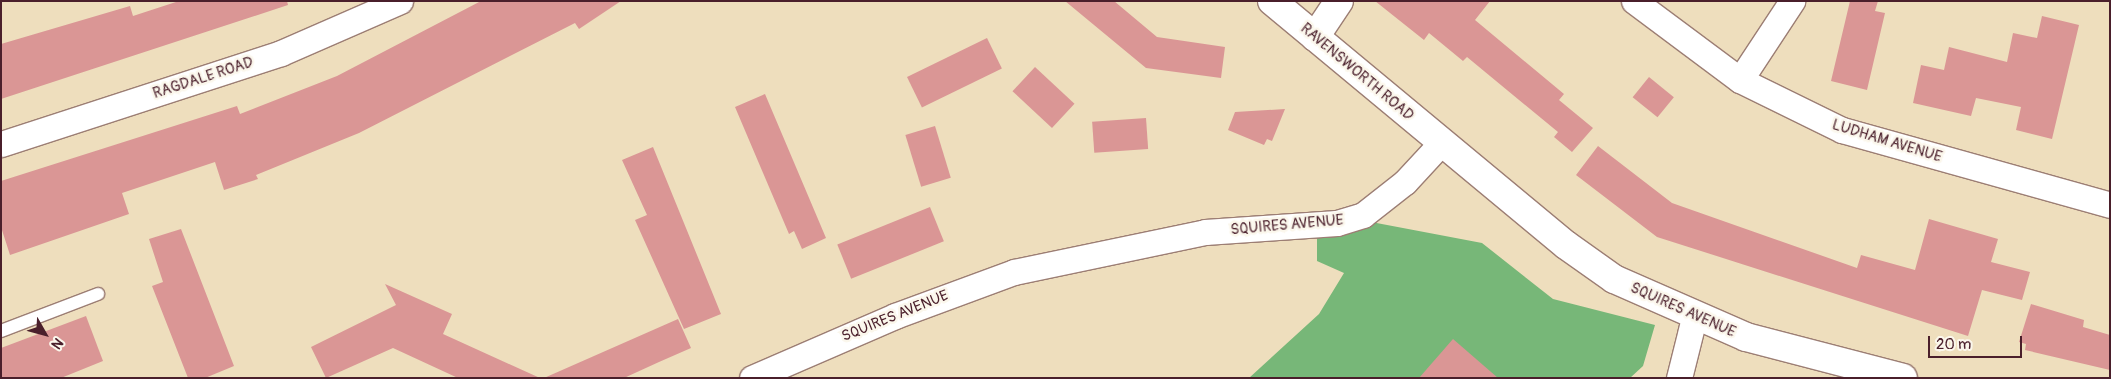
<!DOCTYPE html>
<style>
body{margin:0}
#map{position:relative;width:2111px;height:379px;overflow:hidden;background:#eedebd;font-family:Pangolin,sans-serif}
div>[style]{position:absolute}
.forest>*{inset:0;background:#77b778}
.building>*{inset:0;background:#da9695;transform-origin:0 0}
.roads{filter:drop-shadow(1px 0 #9c7e74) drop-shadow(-1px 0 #9c7e74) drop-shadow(0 1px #9c7e74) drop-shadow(0 -1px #9c7e74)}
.lane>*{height:12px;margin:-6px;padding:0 6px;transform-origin:6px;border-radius:6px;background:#fff}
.street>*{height:25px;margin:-12.5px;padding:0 12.5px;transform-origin:12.5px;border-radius:12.5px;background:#fff}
.secondary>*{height:28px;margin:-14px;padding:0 14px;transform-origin:14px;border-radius:14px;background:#fff}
span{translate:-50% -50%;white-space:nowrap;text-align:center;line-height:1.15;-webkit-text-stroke:5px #fbf7ec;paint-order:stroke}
.street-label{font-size:15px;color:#4a1f2b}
.frame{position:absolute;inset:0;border:2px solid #4a1f2b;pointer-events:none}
.north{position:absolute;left:20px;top:309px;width:50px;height:50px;-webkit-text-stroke:4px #fbf7ec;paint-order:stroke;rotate:128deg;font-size:14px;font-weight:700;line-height:20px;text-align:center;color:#4a1f2b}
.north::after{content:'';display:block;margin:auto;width:18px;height:22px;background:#4a1f2b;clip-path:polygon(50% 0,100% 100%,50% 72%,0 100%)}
.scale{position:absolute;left:1928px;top:336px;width:94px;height:22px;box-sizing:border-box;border:2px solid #4a1f2b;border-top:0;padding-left:6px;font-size:15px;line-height:18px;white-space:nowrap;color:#4a1f2b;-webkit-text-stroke:4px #fbf7ec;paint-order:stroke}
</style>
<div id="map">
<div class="forest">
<div style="clip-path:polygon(1366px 221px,1482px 243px,1553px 299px,1655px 325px,1643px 366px,1630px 378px,1249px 378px,1319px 314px,1344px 273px,1317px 261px,1317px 231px)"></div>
</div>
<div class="building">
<div style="clip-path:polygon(179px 1px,287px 1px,288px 5px,1px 99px,1px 44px,130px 6px,133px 16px)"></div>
<div style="clip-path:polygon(481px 1px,621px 1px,579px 29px,575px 23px,359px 133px,256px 175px,258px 179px,224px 190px,215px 162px,122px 193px,129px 214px,10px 255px,1px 227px,1px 181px,237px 106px,240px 114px,337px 76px)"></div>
<div style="clip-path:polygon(1065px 1px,1114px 1px,1157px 37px,1225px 47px,1221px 78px,1146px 68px)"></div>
<div style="clip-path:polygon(1375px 1px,1490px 1px,1475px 20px,1564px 94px,1559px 100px,1593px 128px,1572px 152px,1554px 137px,1558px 132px,1467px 57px,1463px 61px,1429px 33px,1424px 40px)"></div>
<div style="clip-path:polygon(1850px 1px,1878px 1px,1875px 11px,1885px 13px,1867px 90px,1831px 81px)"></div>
<div style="clip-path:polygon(2042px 16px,2079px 25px,2052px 139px,2016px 130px,2021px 107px,1976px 98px,1971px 116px,1913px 103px,1921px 65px,1944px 70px,1949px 47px,2007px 62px,2013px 33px,2037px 38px)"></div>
<div style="left:987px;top:38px;width:34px;height:89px;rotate:64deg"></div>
<div style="left:1035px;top:67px;width:54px;height:33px;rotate:43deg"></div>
<div style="left:1649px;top:77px;width:32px;height:26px;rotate:39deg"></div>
<div style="clip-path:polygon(765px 94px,826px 238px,802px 249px,794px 231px,789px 234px,735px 107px)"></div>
<div style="clip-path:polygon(1285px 109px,1272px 141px,1267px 139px,1264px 145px,1228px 130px,1235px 112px)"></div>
<div style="left:1146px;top:118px;width:31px;height:54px;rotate:86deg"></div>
<div style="left:935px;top:126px;width:54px;height:31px;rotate:73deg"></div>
<div style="clip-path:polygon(1598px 146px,1672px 203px,1857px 268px,1861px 255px,1915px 270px,1929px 219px,1998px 239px,1991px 262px,2030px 272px,2022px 300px,1982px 290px,1968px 336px,1657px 237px,1576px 175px)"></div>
<div style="clip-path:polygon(653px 147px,721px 314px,684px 329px,635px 220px,647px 215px,622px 160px)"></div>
<div style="left:930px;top:207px;width:37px;height:100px;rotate:68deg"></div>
<div style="clip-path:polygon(181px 229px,234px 366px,205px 378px,188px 378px,152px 286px,163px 282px,149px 239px)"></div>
<div style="clip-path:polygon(385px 284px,452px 314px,443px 334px,540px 378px,458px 378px,393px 348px,326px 378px,311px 347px,396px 305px)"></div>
<div style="clip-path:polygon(2031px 304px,2084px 320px,2083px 327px,2110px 335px,2110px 370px,2025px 350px,2026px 344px,2019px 342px)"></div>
<div style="clip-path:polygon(86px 316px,103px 361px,61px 378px,1px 378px,1px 348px)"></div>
<div style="clip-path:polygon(678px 319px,691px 348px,659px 362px,624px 378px,544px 378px)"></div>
<div style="clip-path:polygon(1453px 339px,1498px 378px,1419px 378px)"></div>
</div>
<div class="roads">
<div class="lane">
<div style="left:1px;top:331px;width:104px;rotate:-20.9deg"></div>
</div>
<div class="street">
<div style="left:1634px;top:1px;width:132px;rotate:36.7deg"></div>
<div style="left:1740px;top:80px;width:114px;rotate:26.1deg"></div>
<div style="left:1842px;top:130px;width:278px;rotate:15.6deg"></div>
<div style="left:1740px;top:80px;width:95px;rotate:-56.6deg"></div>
<div style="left:1px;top:144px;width:294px;rotate:-18deg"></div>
<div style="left:281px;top:53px;width:130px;rotate:-23.6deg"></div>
<div style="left:752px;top:378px;width:156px;rotate:-23.4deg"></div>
<div style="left:895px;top:316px;width:127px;rotate:-20.3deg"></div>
<div style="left:1014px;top:272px;width:195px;rotate:-11.8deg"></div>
<div style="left:1205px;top:232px;width:132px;rotate:-3.9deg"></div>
<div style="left:1337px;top:223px;width:27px;rotate:-17deg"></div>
<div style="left:1363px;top:215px;width:53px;rotate:-38.2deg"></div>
<div style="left:1405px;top:182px;width:54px;rotate:-47.2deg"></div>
<div style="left:1679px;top:378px;width:62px;rotate:-76deg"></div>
</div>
<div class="secondary">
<div style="left:1272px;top:1px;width:382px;rotate:39.7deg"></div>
<div style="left:1566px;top:245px;width:59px;rotate:35.3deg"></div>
<div style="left:1614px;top:279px;width:144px;rotate:23.7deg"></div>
<div style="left:1746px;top:337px;width:162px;rotate:14.6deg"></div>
<div style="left:1315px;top:37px;width:43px;rotate:-56.3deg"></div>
</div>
</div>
<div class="street-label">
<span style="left:1357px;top:72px;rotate:40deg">RAVENSWORTH ROAD</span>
<span style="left:203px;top:78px;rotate:-18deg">RAGDALE ROAD</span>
<span style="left:1887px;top:141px;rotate:17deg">LUDHAM AVENUE</span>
<span style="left:1287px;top:225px;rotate:-5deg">SQUIRES AVENUE</span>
<span style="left:1683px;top:310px;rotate:24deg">SQUIRES AVENUE</span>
<span style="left:895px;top:316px;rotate:-22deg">SQUIRES AVENUE</span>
</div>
<div class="frame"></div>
<div class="north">N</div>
<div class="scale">20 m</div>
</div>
